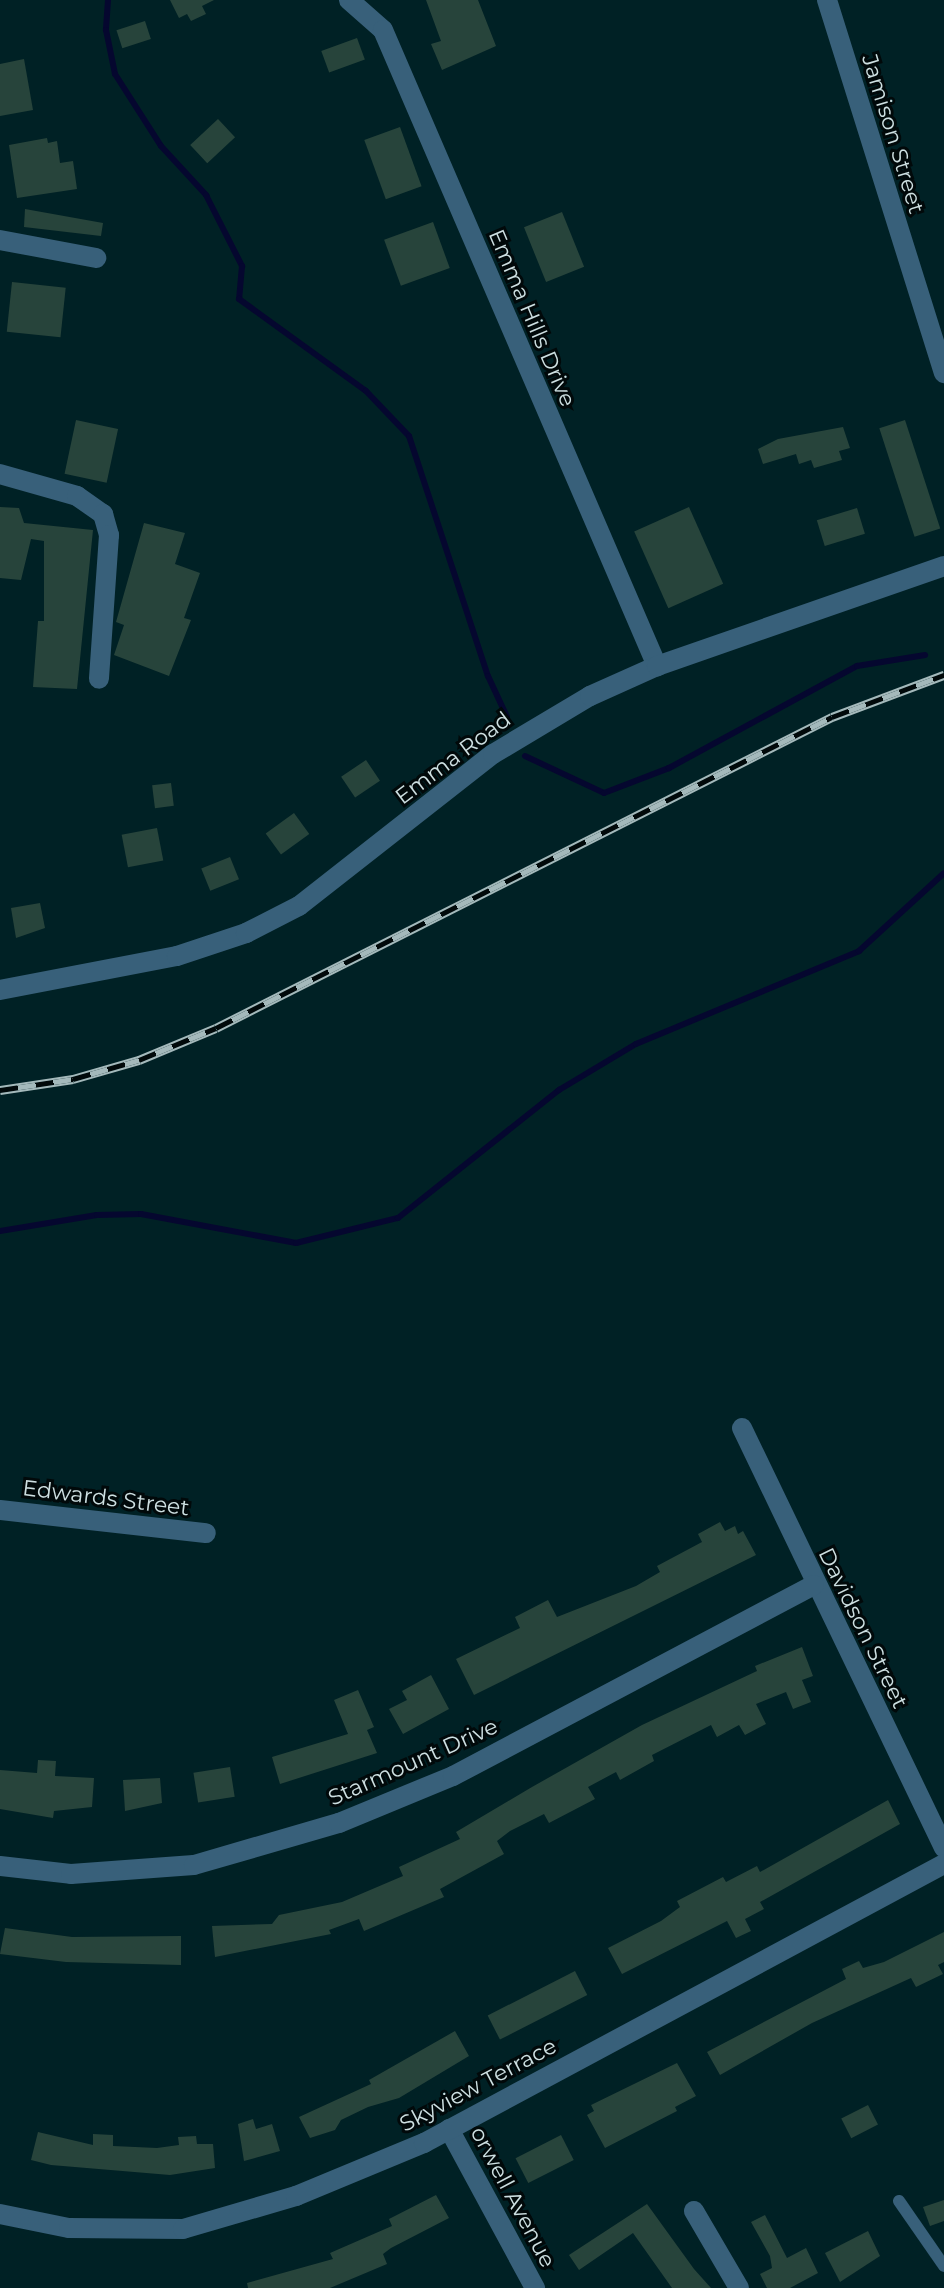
<!DOCTYPE html>
<style>
body{margin:0}
#map{position:relative;width:944px;height:2288px;overflow:hidden;background:#002125;font-family:Montserrat,sans-serif}
div>[style]{position:absolute}
.stream>*{height:6px;margin:-3px;padding:0 3px;transform-origin:3px;border-radius:3px;background:#05072f}
.building>*{inset:0;background:#27443b;transform-origin:0 0}
.service>*{height:12px;margin:-6px;padding:0 6px;transform-origin:6px;border-radius:6px;background:#38607a}
.minor>*{height:20px;margin:-10px;padding:0 10px;transform-origin:10px;border-radius:10px;background:#38607a}
.tertiary>*{height:20px;margin:-10px;padding:0 10px;transform-origin:10px;border-radius:10px;background:#38607a}
.rail>*{height:9px;margin-top:-4.5px;transform-origin:0;background:repeating-linear-gradient(90deg,#01090a 0 18px,#a4b9bb 0 36px);box-sizing:border-box;border-block:2px solid #a4b9bb}
span{translate:-50% -50%;white-space:nowrap;text-align:center;line-height:1.15;-webkit-text-stroke:6px #01090a;paint-order:stroke}
.street-label{font-size:22px;color:#cee0e2}
</style>
<div id="map">
<div class="stream">
<div style="left:108px;top:0;width:30px;rotate:94deg"></div>
<div style="left:106px;top:30px;width:45px;rotate:78.4deg"></div>
<div style="left:115px;top:74px;width:85px;rotate:57.4deg"></div>
<div style="left:161px;top:146px;width:67px;rotate:47.4deg"></div>
<div style="left:206px;top:195px;width:80px;rotate:63.1deg"></div>
<div style="left:242px;top:266px;width:33px;rotate:95deg"></div>
<div style="left:239px;top:299px;width:157px;rotate:35.9deg"></div>
<div style="left:366px;top:391px;width:62px;rotate:46.3deg"></div>
<div style="left:409px;top:436px;width:253px;rotate:71.8deg"></div>
<div style="left:488px;top:676px;width:45px;rotate:65.1deg"></div>
<div style="left:525px;top:756px;width:87px;rotate:25.1deg"></div>
<div style="left:604px;top:793px;width:70px;rotate:-21deg"></div>
<div style="left:669px;top:768px;width:214px;rotate:-28.5deg"></div>
<div style="left:857px;top:666px;width:69px;rotate:-9.2deg"></div>
<div style="left:0;top:1231px;width:98px;rotate:-9.4deg"></div>
<div style="left:97px;top:1215px;width:44px;rotate:-1.3deg"></div>
<div style="left:141px;top:1214px;width:158px;rotate:10.6deg"></div>
<div style="left:296px;top:1243px;width:105px;rotate:-13.8deg"></div>
<div style="left:398px;top:1218px;width:206px;rotate:-38.5deg"></div>
<div style="left:559px;top:1090px;width:90px;rotate:-30.9deg"></div>
<div style="left:636px;top:1044px;width:242px;rotate:-22.6deg"></div>
<div style="left:859px;top:951px;width:115px;rotate:-42.5deg"></div>
</div>
<div class="building">
<div style="clip-path:polygon(170px 0,214px 0,202px 6px,206px 14px,191px 21px,187px 14px,179px 18px)"></div>
<div style="clip-path:polygon(426px 0,478px 0,496px 46px,442px 70px,431px 44px,441px 41px)"></div>
<div style="left:145px;top:21px;width:19px;height:30px;rotate:72deg"></div>
<div style="left:357px;top:38px;width:23px;height:38px;rotate:70deg"></div>
<div style="clip-path:polygon(24px 59px,33px 110px,0 116px,0 64px)"></div>
<div style="left:218px;top:119px;width:25px;height:38px;rotate:47deg"></div>
<div style="left:400px;top:127px;width:63px;height:38px;rotate:70deg"></div>
<div style="clip-path:polygon(47px 138px,48px 143px,57px 141px,60px 163px,73px 161px,77px 189px,17px 198px,9px 145px)"></div>
<div style="clip-path:polygon(25px 209px,103px 223px,101px 236px,24px 227px)"></div>
<div style="left:562px;top:212px;width:59px;height:41px;rotate:68deg"></div>
<div style="left:433px;top:222px;width:49px;height:52px;rotate:70deg"></div>
<div style="left:12px;top:282px;width:54px;height:50px;rotate:6deg"></div>
<div style="left:76px;top:420px;width:43px;height:55px;rotate:12deg"></div>
<div style="left:905px;top:420px;width:114px;height:27px;rotate:72deg"></div>
<div style="clip-path:polygon(843px 427px,850px 448px,839px 451px,842px 460px,814px 468px,811px 460px,799px 464px,796px 454px,763px 464px,758px 449px,778px 439px)"></div>
<div style="clip-path:polygon(0 507px,19px 508px,24px 523px,93px 530px,77px 689px,33px 687px,38px 621px,44px 621px,44px 541px,31px 539px,21px 580px,0 578px)"></div>
<div style="left:689px;top:507px;width:84px;height:60px;rotate:66deg"></div>
<div style="left:857px;top:508px;width:27px;height:42px;rotate:73deg"></div>
<div style="clip-path:polygon(144px 523px,185px 533px,175px 564px,200px 573px,184px 618px,191px 620px,169px 676px,114px 655px,124px 625px,116px 622px)"></div>
<div style="left:366px;top:760px;width:25px;height:30px;rotate:56deg"></div>
<div style="left:171px;top:783px;width:23px;height:19px;rotate:83deg"></div>
<div style="left:294px;top:813px;width:26px;height:35px;rotate:54deg"></div>
<div style="left:157px;top:828px;width:33px;height:36px;rotate:79deg"></div>
<div style="left:230px;top:857px;width:24px;height:31px;rotate:68deg"></div>
<div style="clip-path:polygon(40px 903px,45px 928px,16px 938px,11px 908px)"></div>
<div style="clip-path:polygon(720px 1522px,725px 1531px,735px 1526px,738px 1534px,743px 1531px,756px 1555px,474px 1695px,456px 1659px,520px 1628px,515px 1617px,548px 1600px,557px 1617px,636px 1586px,660px 1572px,657px 1566px,702px 1542px,698px 1534px)"></div>
<div style="clip-path:polygon(802px 1647px,813px 1676px,802px 1680px,811px 1702px,793px 1709px,786px 1692px,756px 1704px,766px 1724px,745px 1735px,739px 1725px,717px 1737px,711px 1725px,652px 1755px,654px 1761px,620px 1780px,616px 1772px,588px 1787px,595px 1799px,549px 1823px,544px 1814px,510px 1831px,497px 1841px,504px 1854px,440px 1889px,444px 1897px,364px 1931px,359px 1919px,329px 1930px,331px 1934px,215px 1957px,212px 1926px,272px 1924px,279px 1915px,342px 1902px,403px 1876px,399px 1867px,460px 1839px,456px 1832px,532px 1787px,642px 1725px,757px 1671px,755px 1666px)"></div>
<div style="clip-path:polygon(431px 1675px,449px 1709px,403px 1734px,389px 1709px,407px 1700px,402px 1691px)"></div>
<div style="clip-path:polygon(358px 1690px,374px 1727px,367px 1730px,377px 1753px,280px 1784px,272px 1757px,348px 1734px,334px 1700px)"></div>
<div style="clip-path:polygon(38px 1760px,56px 1761px,55px 1776px,94px 1778px,92px 1807px,54px 1811px,53px 1818px,0 1809px,0 1770px,37px 1773px)"></div>
<div style="left:230px;top:1767px;width:30px;height:37px;rotate:81deg"></div>
<div style="clip-path:polygon(160px 1778px,162px 1803px,125px 1811px,123px 1780px)"></div>
<div style="clip-path:polygon(888px 1800px,900px 1824px,760px 1902px,764px 1909px,745px 1919px,751px 1931px,736px 1938px,727px 1921px,622px 1974px,608px 1948px,661px 1921px,680px 1907px,677px 1901px,723px 1877px,726px 1882px,757px 1866px,760px 1872px)"></div>
<div style="clip-path:polygon(5px 1928px,72px 1937px,181px 1936px,181px 1965px,66px 1962px,0 1954px)"></div>
<div style="clip-path:polygon(944px 1932px,944px 1962px,938px 1965px,943px 1974px,916px 1987px,911px 1978px,812px 2023px,720px 2075px,707px 2052px,846px 1979px,842px 1969px,859px 1961px,863px 1968px,884px 1962px)"></div>
<div style="left:575px;top:1971px;width:27px;height:98px;rotate:63deg"></div>
<div style="clip-path:polygon(455px 2031px,469px 2056px,399px 2098px,368px 2107px,341px 2120px,335px 2130px,310px 2138px,299px 2117px,371px 2084px,369px 2080px)"></div>
<div style="clip-path:polygon(677px 2063px,696px 2096px,675px 2107px,677px 2111px,605px 2148px,587px 2115px,594px 2111px,591px 2105px)"></div>
<div style="left:868px;top:2105px;width:22px;height:30px;rotate:63deg"></div>
<div style="clip-path:polygon(253px 2119px,256px 2129px,272px 2124px,280px 2151px,244px 2161px,238px 2124px)"></div>
<div style="clip-path:polygon(38px 2132px,93px 2145px,93px 2134px,113px 2135px,113px 2146px,157px 2148px,179px 2145px,178px 2137px,196px 2136px,197px 2144px,213px 2144px,215px 2168px,170px 2175px,51px 2165px,31px 2160px)"></div>
<div style="left:561px;top:2135px;width:28px;height:51px;rotate:63deg"></div>
<div style="clip-path:polygon(436px 2195px,449px 2218px,391px 2248px,383px 2254px,387px 2264px,330px 2288px,248px 2288px,247px 2283px,333px 2259px,330px 2253px,392px 2226px,389px 2219px)"></div>
<div style="clip-path:polygon(944px 2200px,944px 2221px,930px 2226px,923px 2207px)"></div>
<div style="clip-path:polygon(647px 2204px,694px 2269px,711px 2288px,672px 2288px,633px 2233px,579px 2270px,569px 2255px)"></div>
<div style="clip-path:polygon(765px 2215px,787px 2258px,806px 2248px,818px 2273px,790px 2288px,767px 2288px,760px 2274px,772px 2268px,770px 2256px,751px 2222px)"></div>
<div style="clip-path:polygon(868px 2231px,880px 2256px,840px 2282px,825px 2253px)"></div>
</div>
<div class="service">
<div style="left:899px;top:2201px;width:79px;rotate:55.3deg"></div>
</div>
<div class="minor">
<div style="left:349px;top:0;width:45px;rotate:41.4deg"></div>
<div style="left:383px;top:30px;width:693px;rotate:66.69deg"></div>
<div style="left:827px;top:0;width:391px;rotate:72.6deg"></div>
<div style="left:0;top:240px;width:98px;rotate:10.6deg"></div>
<div style="left:0;top:474px;width:80px;rotate:15.9deg"></div>
<div style="left:77px;top:496px;width:32px;rotate:35deg"></div>
<div style="left:103px;top:514px;width:22px;rotate:74deg"></div>
<div style="left:109px;top:535px;width:144px;rotate:94deg"></div>
<div style="left:742px;top:1428px;width:466px;rotate:64.3deg"></div>
<div style="left:0;top:1510px;width:207px;rotate:6.4deg"></div>
<div style="left:0;top:1866px;width:71px;rotate:6.4deg"></div>
<div style="left:71px;top:1874px;width:123px;rotate:-4.2deg"></div>
<div style="left:194px;top:1865px;width:151px;rotate:-16.2deg"></div>
<div style="left:339px;top:1823px;width:123px;rotate:-22.4deg"></div>
<div style="left:453px;top:1776px;width:408px;rotate:-27.9deg"></div>
<div style="left:449px;top:2129px;width:181px;rotate:61.6deg"></div>
<div style="left:694px;top:2211px;width:89px;rotate:59.7deg"></div>
<div style="left:0;top:2214px;width:70px;rotate:11.5deg"></div>
<div style="left:69px;top:2228px;width:114px;rotate:0.5deg"></div>
<div style="left:183px;top:2229px;width:118px;rotate:-16.3deg"></div>
<div style="left:296px;top:2196px;width:139px;rotate:-22.5deg"></div>
<div style="left:424px;top:2143px;width:590px;rotate:-28.22deg"></div>
</div>
<div class="tertiary">
<div style="left:0;top:990px;width:180px;rotate:-10.9deg"></div>
<div style="left:177px;top:956px;width:73px;rotate:-18.4deg"></div>
<div style="left:246px;top:933px;width:59px;rotate:-27deg"></div>
<div style="left:299px;top:906px;width:246px;rotate:-38.1deg"></div>
<div style="left:493px;top:754px;width:113px;rotate:-30.9deg"></div>
<div style="left:590px;top:696px;width:73px;rotate:-24.1deg"></div>
<div style="left:657px;top:666px;width:304px;rotate:-19.2deg"></div>
</div>
<div class="rail">
<div style="left:0;top:1090px;width:74px;rotate:-8.6deg"></div>
<div style="left:73px;top:1079px;width:69px;rotate:-16.1deg"></div>
<div style="left:139px;top:1060px;width:83px;rotate:-22.6deg"></div>
<div style="left:216px;top:1028px;width:690px;rotate:-26.79deg"></div>
<div style="left:832px;top:717px;width:120px;rotate:-20.6deg"></div>
</div>
<div class="street-label">
<span style="left:893px;top:134px;rotate:73deg">Jamison Street</span>
<span style="left:532px;top:318px;rotate:67deg">Emma Hills Drive</span>
<span style="left:453px;top:758px;rotate:-37deg">Emma Road</span>
<span style="left:106px;top:1498px;rotate:7deg">Edwards Street</span>
<span style="left:863px;top:1628px;rotate:64deg">Davidson Street</span>
<span style="left:413px;top:1762px;rotate:-24deg">Starmount Drive</span>
<span style="left:478px;top:2085px;rotate:-28deg">Skyview Terrace</span>
<span style="left:513px;top:2197px;rotate:62deg">orwell Avenue</span>
</div>
</div>
